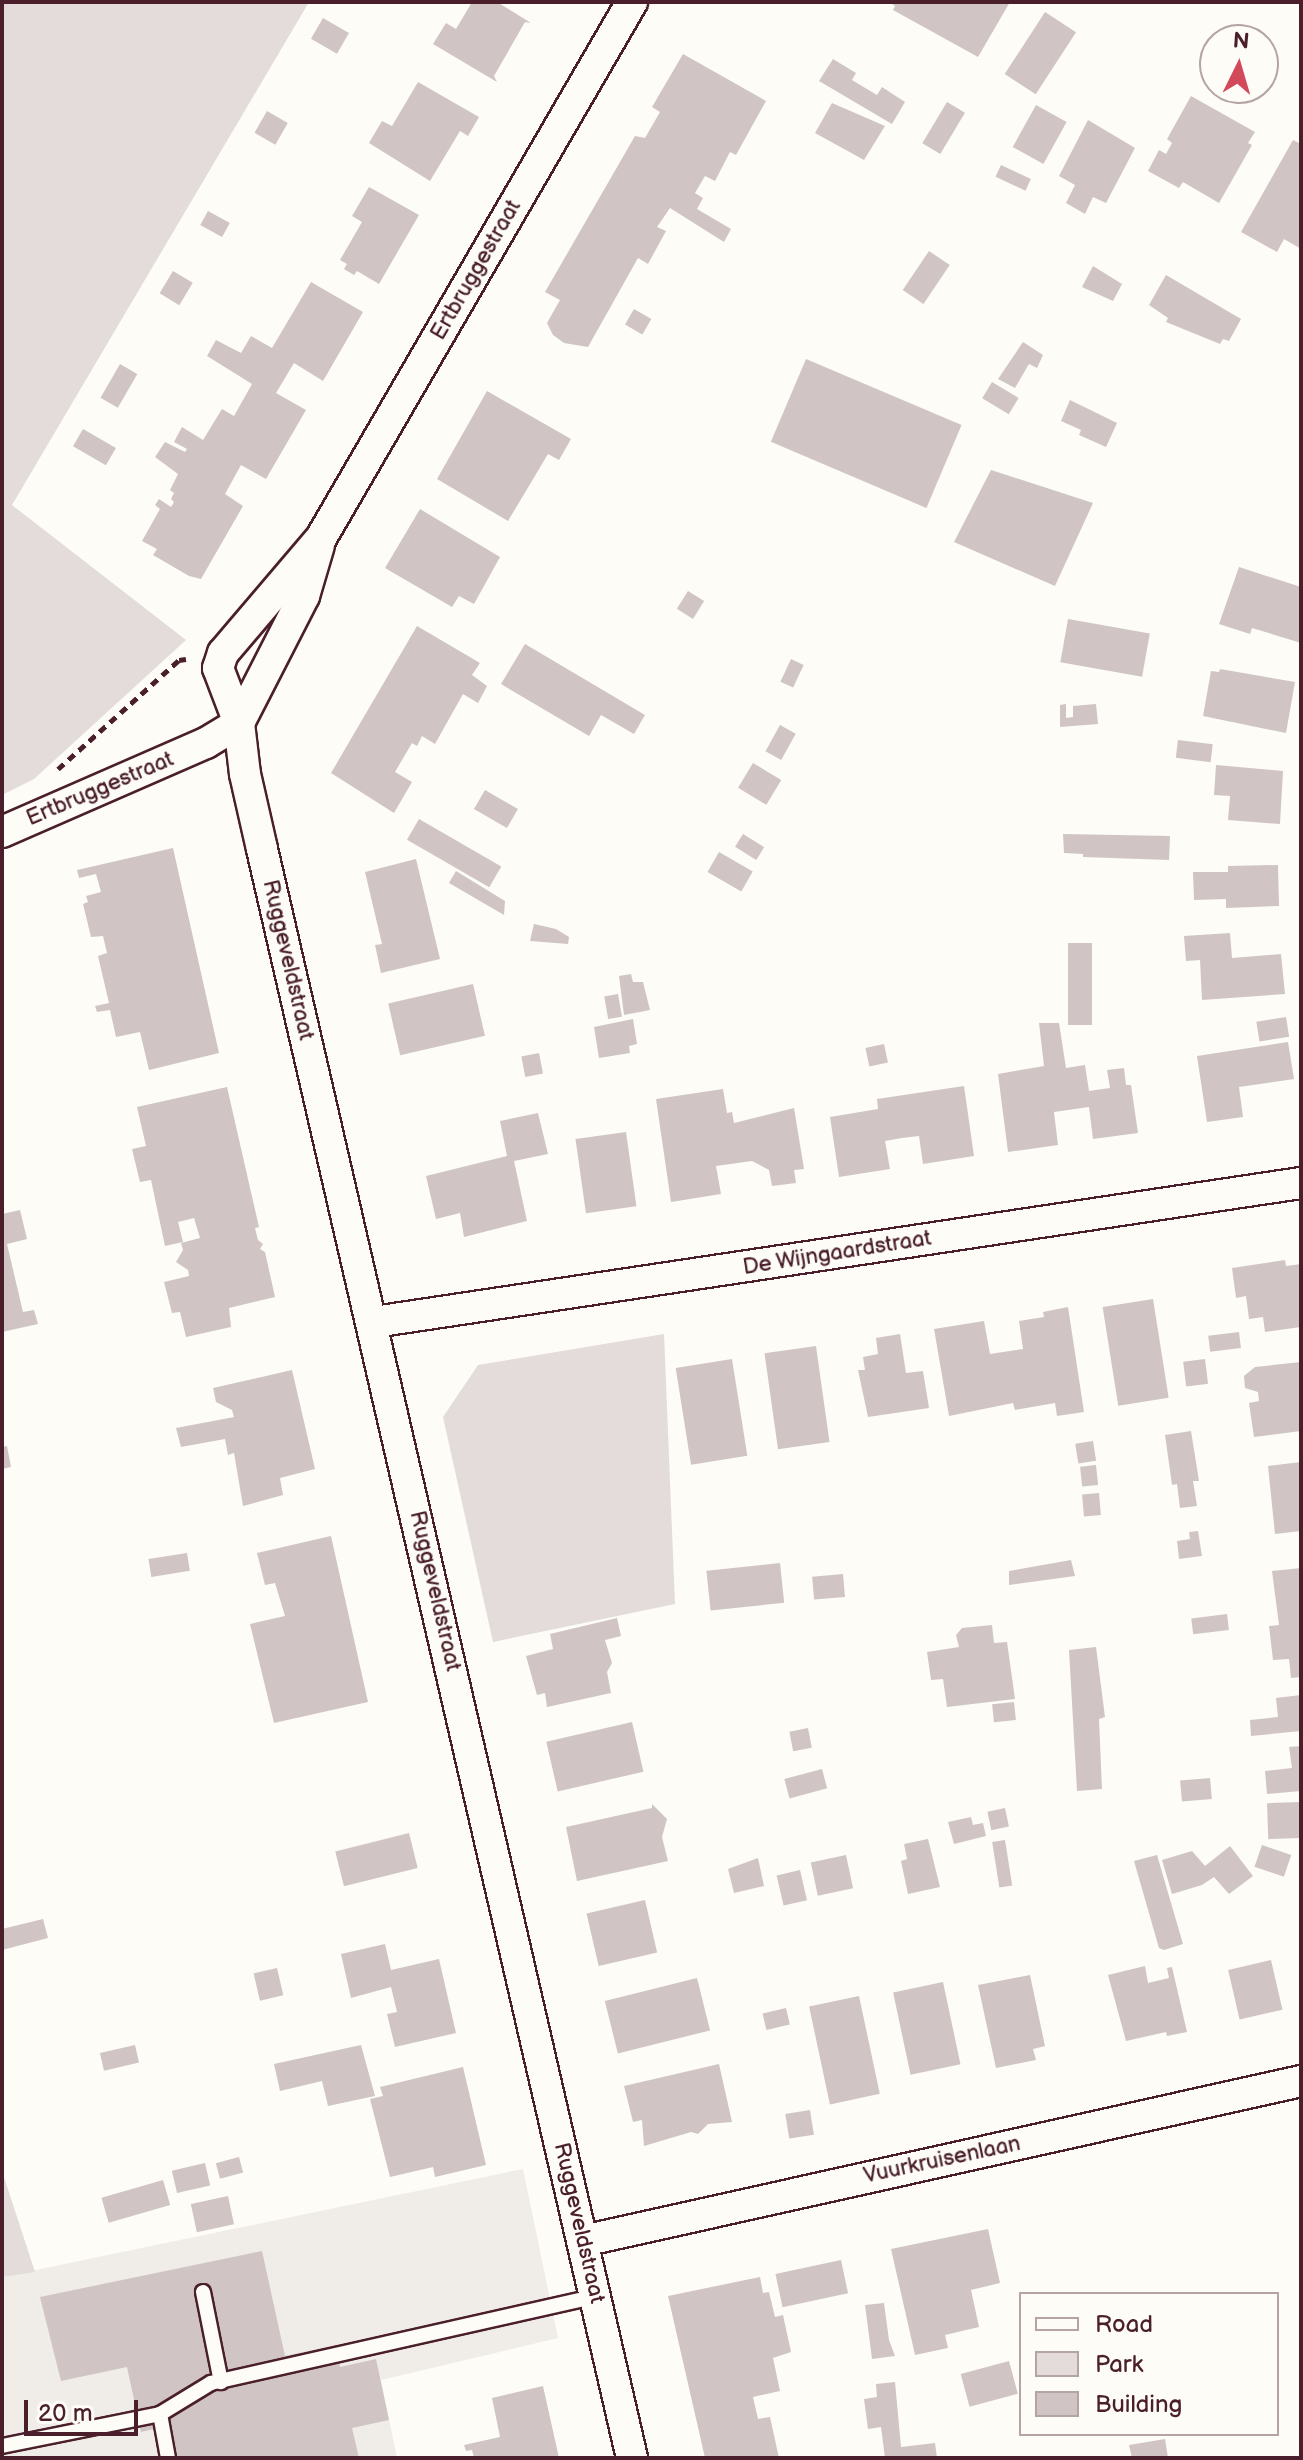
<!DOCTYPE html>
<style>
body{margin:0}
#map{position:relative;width:1303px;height:2460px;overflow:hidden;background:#fdfcf7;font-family:"Balsamiq Sans",sans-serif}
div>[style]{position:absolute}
.built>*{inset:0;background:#f0ece8}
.green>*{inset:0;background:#e3dcda}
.building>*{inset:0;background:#d0c5c4;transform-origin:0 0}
.path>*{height:5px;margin-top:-2.5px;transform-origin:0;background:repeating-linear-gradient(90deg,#4a1f2b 0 8px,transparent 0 14px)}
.roads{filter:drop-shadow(2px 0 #4a1f2b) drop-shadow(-2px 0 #4a1f2b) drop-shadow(0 2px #4a1f2b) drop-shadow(0 -2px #4a1f2b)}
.service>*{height:14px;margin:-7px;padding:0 7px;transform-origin:7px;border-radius:7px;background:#fdfcf7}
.minor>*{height:30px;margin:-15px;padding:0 15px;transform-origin:15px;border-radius:15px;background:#fdfcf7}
span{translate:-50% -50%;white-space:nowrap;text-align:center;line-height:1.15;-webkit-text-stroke:6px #fdfcf7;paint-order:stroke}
.street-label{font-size:22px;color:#4a1f2b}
.frame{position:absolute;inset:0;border:4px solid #4a1f2b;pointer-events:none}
.legend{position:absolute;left:1019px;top:2292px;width:260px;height:144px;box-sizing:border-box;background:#fdfcf7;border:2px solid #b5a4a5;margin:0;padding:10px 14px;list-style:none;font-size:24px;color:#4a1f2b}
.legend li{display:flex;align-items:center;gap:16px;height:40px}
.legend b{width:40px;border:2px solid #b5a4a5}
.north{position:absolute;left:1199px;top:24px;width:80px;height:80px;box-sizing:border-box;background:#fdfcf7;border:2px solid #b5a4a5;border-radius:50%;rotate:5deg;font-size:22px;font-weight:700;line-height:32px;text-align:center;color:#4a1f2b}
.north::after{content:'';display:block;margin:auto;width:28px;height:36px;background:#d1495b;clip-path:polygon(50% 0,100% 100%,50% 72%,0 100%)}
.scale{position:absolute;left:24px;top:2400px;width:114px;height:36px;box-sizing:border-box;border:4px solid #4a1f2b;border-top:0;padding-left:10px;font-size:24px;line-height:28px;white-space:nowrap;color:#4a1f2b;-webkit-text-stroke:6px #fdfcf7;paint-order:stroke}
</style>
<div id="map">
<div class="built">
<div style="clip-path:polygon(523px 2169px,558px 2338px,381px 2380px,397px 2458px,2px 2458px,2px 2277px)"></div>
</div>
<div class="green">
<div style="clip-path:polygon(2px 2px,309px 2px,12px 505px,186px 640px,34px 779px,2px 795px)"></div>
<div style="clip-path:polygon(664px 1334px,675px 1604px,493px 1642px,443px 1417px,478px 1365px)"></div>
<div style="clip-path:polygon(2px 2171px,35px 2272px,2px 2277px)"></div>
</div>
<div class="building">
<div style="clip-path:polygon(472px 2px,497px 2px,531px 23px,525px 22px,494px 76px,497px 82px,433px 44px,446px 23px,456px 29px)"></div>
<div style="clip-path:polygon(889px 2px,1010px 2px,978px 57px,893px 10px,895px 6px)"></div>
<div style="left:1045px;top:12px;width:37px;height:74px;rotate:33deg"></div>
<div style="left:323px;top:18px;width:30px;height:24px;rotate:30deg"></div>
<div style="clip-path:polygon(683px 54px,766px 101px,736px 155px,730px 152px,715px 181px,705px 176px,695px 193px,703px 198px,697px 209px,731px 229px,724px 242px,670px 208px,657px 227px,666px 231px,648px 264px,638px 258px,588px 347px,564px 343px,553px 335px,547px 323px,560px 300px,545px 292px,635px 136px,645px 138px,660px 112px,652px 107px)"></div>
<div style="clip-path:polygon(833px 59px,856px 73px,852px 80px,877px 95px,882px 87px,905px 102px,892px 124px,819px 81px)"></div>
<div style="clip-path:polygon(418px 82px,479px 117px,468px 136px,460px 131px,430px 181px,369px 143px,382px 121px,392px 126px)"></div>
<div style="clip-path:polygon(1191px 96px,1255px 132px,1248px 143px,1252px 145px,1219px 203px,1183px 182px,1179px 188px,1148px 171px,1159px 150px,1166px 154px,1172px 143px,1167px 139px)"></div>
<div style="left:947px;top:102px;width:21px;height:48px;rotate:31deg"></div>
<div style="clip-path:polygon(832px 103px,885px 126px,864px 160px,815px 133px)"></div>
<div style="left:1036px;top:105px;width:35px;height:48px;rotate:29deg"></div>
<div style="left:267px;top:111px;width:24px;height:25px;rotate:30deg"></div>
<div style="clip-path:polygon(1088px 120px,1135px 148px,1106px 203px,1093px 197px,1085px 214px,1066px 203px,1075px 185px,1059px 176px)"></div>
<div style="clip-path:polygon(1293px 140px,1301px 144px,1301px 249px,1284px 239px,1277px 252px,1241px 232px)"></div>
<div style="left:1001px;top:165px;width:33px;height:13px;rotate:25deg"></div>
<div style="clip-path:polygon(369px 187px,419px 215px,379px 284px,357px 271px,354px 275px,344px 269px,347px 264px,340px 260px,362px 222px,352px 216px)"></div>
<div style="left:208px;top:211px;width:25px;height:16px;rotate:29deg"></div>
<div style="left:929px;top:251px;width:25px;height:47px;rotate:34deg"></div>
<div style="clip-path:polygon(1093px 266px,1122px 284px,1113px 301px,1082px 287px)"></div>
<div style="left:173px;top:271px;width:23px;height:26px;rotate:31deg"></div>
<div style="clip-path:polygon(1166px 275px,1241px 319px,1229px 341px,1223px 339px,1220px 344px,1166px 322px,1168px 318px,1149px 305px)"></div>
<div style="clip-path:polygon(311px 282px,363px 312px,323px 381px,294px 363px,276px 393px,306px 410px,266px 479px,241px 465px,225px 494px,243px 506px,201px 579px,189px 576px,153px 555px,157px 549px,142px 541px,160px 509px,155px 505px,159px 499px,171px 507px,174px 502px,171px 499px,174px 493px,170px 490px,178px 474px,155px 457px,165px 442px,185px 452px,187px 449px,174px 442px,182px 427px,203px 440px,222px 409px,234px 416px,252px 384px,207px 356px,216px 340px,241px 353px,251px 336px,272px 348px)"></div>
<div style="left:634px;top:309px;width:20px;height:18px;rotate:30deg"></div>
<div style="clip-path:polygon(1023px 342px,1043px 355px,1037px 368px,1029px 364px,1015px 388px,998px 379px)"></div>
<div style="left:806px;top:359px;width:169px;height:90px;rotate:23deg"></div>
<div style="left:120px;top:364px;width:20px;height:39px;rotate:30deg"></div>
<div style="left:992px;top:382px;width:31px;height:19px;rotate:31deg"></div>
<div style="clip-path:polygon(487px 391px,571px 439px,559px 460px,548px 454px,508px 521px,437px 479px)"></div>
<div style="clip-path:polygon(1070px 400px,1117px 423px,1106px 447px,1079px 435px,1081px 430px,1061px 421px)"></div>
<div style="left:83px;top:429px;width:38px;height:20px;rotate:30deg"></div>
<div style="clip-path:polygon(991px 470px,1093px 503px,1055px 586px,954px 542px)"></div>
<div style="clip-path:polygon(420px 509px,500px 557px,474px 604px,459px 596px,452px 607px,385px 568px)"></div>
<div style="clip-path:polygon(1239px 567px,1301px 587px,1301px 643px,1252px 628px,1250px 634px,1219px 624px)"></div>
<div style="left:688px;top:591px;width:19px;height:21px;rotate:32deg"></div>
<div style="left:1068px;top:619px;width:83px;height:44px;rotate:10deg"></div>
<div style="clip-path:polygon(417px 626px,480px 663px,472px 675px,487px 686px,478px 703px,463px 694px,435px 744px,422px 736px,417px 746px,412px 743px,395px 772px,412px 782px,394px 813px,331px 773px)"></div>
<div style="clip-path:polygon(525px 644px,645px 715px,634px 734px,601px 715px,589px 736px,501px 684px)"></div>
<div style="left:791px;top:659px;width:14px;height:25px;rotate:25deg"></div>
<div style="clip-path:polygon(1220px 669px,1295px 682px,1286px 733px,1203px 716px,1211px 671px,1219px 672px)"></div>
<div style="clip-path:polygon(1066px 704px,1066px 718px,1073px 717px,1073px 706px,1096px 704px,1098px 724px,1060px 727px,1060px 705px)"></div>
<div style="left:780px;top:725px;width:18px;height:30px;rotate:29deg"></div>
<div style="left:1178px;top:740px;width:35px;height:18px;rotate:7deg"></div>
<div style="left:753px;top:763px;width:33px;height:29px;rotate:31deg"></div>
<div style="clip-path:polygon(1216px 765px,1283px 771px,1280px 824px,1228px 820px,1230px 796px,1214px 795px)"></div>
<div style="left:485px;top:790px;width:38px;height:22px;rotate:30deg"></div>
<div style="left:419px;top:819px;width:95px;height:24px;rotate:30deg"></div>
<div style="left:743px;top:834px;width:25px;height:15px;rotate:32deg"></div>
<div style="clip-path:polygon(1063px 834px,1170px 836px,1169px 860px,1083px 857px,1083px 854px,1064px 853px)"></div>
<div style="clip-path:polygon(173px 848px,219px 1053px,149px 1070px,140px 1032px,116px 1037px,110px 1010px,97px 1012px,95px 1006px,109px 1003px,98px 956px,107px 953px,103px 936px,91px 937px,83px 904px,88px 902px,86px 896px,101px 892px,96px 874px,79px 878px,77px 870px)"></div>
<div style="left:719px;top:852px;width:39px;height:23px;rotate:30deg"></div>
<div style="clip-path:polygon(416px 859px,440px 959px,381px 973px,375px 945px,382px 944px,365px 872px)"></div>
<div style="clip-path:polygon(1278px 865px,1279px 906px,1226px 908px,1226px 899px,1194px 900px,1193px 872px,1228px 872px,1228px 866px)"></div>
<div style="clip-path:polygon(456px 871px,505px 901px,504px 915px,449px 883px)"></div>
<div style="clip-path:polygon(534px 924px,556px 929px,569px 937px,568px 944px,530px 941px)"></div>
<div style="clip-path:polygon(1230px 933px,1232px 958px,1281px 954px,1285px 994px,1202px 1000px,1200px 960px,1186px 961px,1184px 936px)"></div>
<div style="left:1068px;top:943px;width:24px;height:82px"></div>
<div style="clip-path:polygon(631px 974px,633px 982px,643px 982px,650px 1010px,624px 1015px,619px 976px)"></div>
<div style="left:473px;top:984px;width:53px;height:87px;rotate:77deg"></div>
<div style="left:618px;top:994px;width:23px;height:14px;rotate:80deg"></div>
<div style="left:1286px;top:1017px;width:20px;height:30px;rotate:81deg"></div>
<div style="clip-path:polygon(633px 1019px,637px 1044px,629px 1046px,630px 1053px,599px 1058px,594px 1027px)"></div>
<div style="clip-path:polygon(1039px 1023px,1059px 1023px,1066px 1068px,1085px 1065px,1089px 1091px,1110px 1088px,1107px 1070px,1124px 1068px,1126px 1085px,1131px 1085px,1138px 1133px,1093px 1139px,1089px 1107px,1054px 1112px,1058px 1145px,1008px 1152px,998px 1074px,1044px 1066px)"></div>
<div style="clip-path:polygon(1288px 1042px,1294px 1079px,1239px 1087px,1243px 1117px,1207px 1122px,1197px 1056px)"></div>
<div style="left:884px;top:1044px;width:19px;height:19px;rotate:78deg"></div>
<div style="left:539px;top:1053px;width:21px;height:18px;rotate:79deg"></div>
<div style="clip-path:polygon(964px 1086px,974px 1156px,923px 1164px,919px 1136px,902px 1138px,885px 1141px,890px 1169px,839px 1177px,830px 1117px,878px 1109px,877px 1099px)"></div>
<div style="clip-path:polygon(227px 1087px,259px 1227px,255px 1228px,258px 1240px,263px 1244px,260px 1249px,265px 1252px,275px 1297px,229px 1308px,231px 1327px,186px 1337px,180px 1312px,172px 1313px,164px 1282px,189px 1276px,188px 1270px,176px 1262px,183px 1250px,181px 1243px,200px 1238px,194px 1218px,178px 1222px,183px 1242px,165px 1246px,151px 1180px,140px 1182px,132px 1149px,146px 1146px,137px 1107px)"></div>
<div style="clip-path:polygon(723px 1089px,727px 1113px,732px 1112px,734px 1123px,794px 1108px,804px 1169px,794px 1170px,796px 1183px,772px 1186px,769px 1170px,752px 1161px,716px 1166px,721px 1194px,671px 1202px,656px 1099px)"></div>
<div style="clip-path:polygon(538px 1113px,548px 1154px,514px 1161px,527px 1221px,464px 1237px,460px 1213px,436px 1219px,426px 1176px,507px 1156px,500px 1121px)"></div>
<div style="left:626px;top:1132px;width:75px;height:51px;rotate:82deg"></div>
<div style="clip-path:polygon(20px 1210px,27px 1239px,7px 1244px,23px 1312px,34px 1310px,38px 1324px,2px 1332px,2px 1214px)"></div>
<div style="clip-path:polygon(1285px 1260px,1286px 1266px,1301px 1264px,1301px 1327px,1265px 1332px,1263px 1317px,1249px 1319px,1246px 1296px,1236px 1298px,1232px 1268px)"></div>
<div style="left:1153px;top:1299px;width:100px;height:51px;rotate:81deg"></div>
<div style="clip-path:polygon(1068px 1307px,1084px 1412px,1057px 1416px,1055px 1403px,1015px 1410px,1013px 1403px,949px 1416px,934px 1329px,984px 1321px,990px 1354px,1023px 1349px,1019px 1321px,1044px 1317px,1043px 1312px)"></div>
<div style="left:1239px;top:1332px;width:16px;height:31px;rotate:83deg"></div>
<div style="clip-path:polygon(900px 1334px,906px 1373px,923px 1371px,929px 1408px,868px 1417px,858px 1370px,865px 1370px,863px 1357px,878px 1354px,876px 1338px)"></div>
<div style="left:816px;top:1346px;width:97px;height:52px;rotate:82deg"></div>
<div style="left:732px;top:1359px;width:98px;height:57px;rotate:81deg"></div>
<div style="left:1205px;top:1359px;width:25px;height:22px;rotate:83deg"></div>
<div style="clip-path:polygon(1301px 1362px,1301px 1431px,1254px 1437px,1249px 1403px,1259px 1401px,1258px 1392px,1245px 1388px,1244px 1376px,1255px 1367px)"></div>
<div style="clip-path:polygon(292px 1370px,315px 1469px,280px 1478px,283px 1495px,243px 1506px,234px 1453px,228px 1455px,225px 1439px,181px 1447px,176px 1428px,234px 1417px,232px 1410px,216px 1402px,213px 1388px)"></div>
<div style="clip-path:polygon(1191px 1431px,1199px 1481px,1193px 1481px,1197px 1506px,1180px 1508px,1177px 1484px,1172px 1485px,1165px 1435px)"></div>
<div style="left:1093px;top:1441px;width:20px;height:18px;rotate:81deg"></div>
<div style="clip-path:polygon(7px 1446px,11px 1467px,2px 1469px,2px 1447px)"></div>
<div style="clip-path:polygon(1301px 1462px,1301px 1531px,1275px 1534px,1268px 1466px)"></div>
<div style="left:1096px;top:1465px;width:20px;height:16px;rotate:84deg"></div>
<div style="left:1099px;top:1493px;width:22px;height:17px;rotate:85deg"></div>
<div style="clip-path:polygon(1198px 1531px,1202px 1556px,1179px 1559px,1177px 1541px,1190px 1539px,1189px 1532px)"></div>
<div style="clip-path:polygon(331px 1536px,368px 1702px,274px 1723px,250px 1624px,285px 1616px,275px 1583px,265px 1585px,257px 1553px)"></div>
<div style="left:187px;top:1553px;width:18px;height:39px;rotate:81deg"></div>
<div style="clip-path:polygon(1071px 1560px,1075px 1576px,1009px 1585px,1009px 1571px)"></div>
<div style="left:780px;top:1563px;width:40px;height:74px;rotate:84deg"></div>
<div style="clip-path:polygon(1301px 1568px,1301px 1677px,1291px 1678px,1289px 1659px,1273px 1660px,1269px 1626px,1279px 1625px,1272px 1571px)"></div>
<div style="left:843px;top:1574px;width:23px;height:31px;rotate:85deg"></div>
<div style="left:1227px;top:1614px;width:16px;height:36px;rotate:83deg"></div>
<div style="clip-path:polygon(617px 1618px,621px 1636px,605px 1640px,612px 1663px,607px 1672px,611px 1693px,547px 1707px,545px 1693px,537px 1695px,526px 1656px,553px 1649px,550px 1634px)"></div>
<div style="clip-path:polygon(992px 1625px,994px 1643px,1007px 1642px,1015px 1699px,947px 1707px,943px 1679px,931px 1680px,927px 1652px,959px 1647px,956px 1635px,962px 1628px)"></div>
<div style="clip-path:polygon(1096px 1647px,1105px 1717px,1099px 1719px,1102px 1789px,1077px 1791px,1069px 1650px)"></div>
<div style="clip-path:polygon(1301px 1695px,1301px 1731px,1251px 1736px,1250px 1720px,1278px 1717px,1276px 1698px)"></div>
<div style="left:1014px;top:1702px;width:18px;height:22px;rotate:84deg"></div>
<div style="left:632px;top:1722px;width:51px;height:88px;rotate:77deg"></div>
<div style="left:808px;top:1728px;width:20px;height:19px;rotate:79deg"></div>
<div style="clip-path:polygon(1301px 1746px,1301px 1791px,1267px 1794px,1265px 1771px,1292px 1768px,1289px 1747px)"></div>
<div style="left:822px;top:1769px;width:20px;height:39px;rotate:75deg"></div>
<div style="left:1210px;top:1778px;width:21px;height:30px;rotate:85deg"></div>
<div style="left:1300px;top:1802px;width:36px;height:33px;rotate:88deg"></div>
<div style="clip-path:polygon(652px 1804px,667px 1819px,662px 1837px,668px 1861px,577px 1881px,566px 1827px,652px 1808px)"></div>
<div style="left:1005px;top:1808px;width:19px;height:18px;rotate:78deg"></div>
<div style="clip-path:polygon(971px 1817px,973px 1825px,983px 1823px,986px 1836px,954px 1844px,948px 1822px)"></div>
<div style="left:409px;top:1833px;width:36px;height:76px;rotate:76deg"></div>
<div style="clip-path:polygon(928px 1839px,940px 1887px,908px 1894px,901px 1861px,907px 1859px,904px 1844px)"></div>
<div style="left:1005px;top:1840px;width:46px;height:13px;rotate:81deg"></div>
<div style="left:1262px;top:1845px;width:31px;height:23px;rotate:19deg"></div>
<div style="clip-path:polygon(1230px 1846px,1253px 1876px,1229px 1894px,1214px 1877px,1202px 1885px,1172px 1894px,1162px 1860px,1192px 1851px,1205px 1866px)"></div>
<div style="left:846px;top:1855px;width:34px;height:36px;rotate:78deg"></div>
<div style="clip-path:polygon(1157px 1855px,1183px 1944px,1164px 1950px,1159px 1948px,1134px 1861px)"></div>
<div style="clip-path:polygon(758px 1858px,764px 1886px,734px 1893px,728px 1869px)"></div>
<div style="left:800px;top:1870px;width:31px;height:24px;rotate:77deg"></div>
<div style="left:645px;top:1900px;width:54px;height:60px;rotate:77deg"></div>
<div style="clip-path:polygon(43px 1919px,48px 1938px,2px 1950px,2px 1929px)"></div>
<div style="clip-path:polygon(385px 1944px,391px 1970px,439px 1959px,456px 2033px,395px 2047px,387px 2014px,397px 2012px,391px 1987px,351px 1998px,341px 1954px)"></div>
<div style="left:1271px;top:1960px;width:51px;height:44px;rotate:77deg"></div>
<div style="clip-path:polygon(1145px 1966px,1148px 1983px,1169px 1978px,1167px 1968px,1172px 1967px,1187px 2032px,1167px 2036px,1166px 2032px,1126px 2041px,1108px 1975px)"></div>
<div style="left:277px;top:1968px;width:28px;height:24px;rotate:77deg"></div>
<div style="clip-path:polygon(1030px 1975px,1045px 2046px,1033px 2049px,1036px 2060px,996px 2068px,978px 1985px)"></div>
<div style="left:697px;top:1978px;width:54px;height:95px;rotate:76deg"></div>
<div style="left:943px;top:1982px;width:84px;height:51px;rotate:78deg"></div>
<div style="left:859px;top:1996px;width:100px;height:51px;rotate:78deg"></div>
<div style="left:786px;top:2008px;width:17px;height:24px;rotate:77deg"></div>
<div style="left:135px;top:2045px;width:18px;height:36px;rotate:77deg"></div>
<div style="clip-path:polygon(361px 2045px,375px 2096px,328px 2106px,322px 2081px,280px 2091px,274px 2064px)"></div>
<div style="clip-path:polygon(719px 2064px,732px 2122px,708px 2124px,698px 2134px,691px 2132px,644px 2146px,642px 2120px,633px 2122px,624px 2086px)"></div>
<div style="clip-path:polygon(463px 2067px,486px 2165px,435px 2177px,433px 2167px,390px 2177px,370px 2099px,383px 2096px,380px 2087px)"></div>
<div style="left:810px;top:2110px;width:25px;height:25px;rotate:81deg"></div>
<div style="left:239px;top:2157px;width:16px;height:24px;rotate:75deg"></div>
<div style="left:205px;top:2163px;width:23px;height:34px;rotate:77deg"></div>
<div style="left:163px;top:2180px;width:26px;height:64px;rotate:74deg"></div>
<div style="left:228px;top:2196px;width:29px;height:38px;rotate:78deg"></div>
<div style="clip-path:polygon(988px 2229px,1000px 2283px,971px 2290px,979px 2327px,945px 2335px,948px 2348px,915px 2355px,891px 2249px)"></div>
<div style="clip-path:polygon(262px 2251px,285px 2356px,336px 2345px,340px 2367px,376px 2359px,389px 2420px,352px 2428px,359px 2458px,164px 2458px,158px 2428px,141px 2432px,127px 2367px,61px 2381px,40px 2297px)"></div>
<div style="left:841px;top:2260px;width:34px;height:67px;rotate:78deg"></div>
<div style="clip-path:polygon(760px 2277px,763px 2293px,769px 2292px,775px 2317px,783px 2315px,791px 2352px,773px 2358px,780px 2391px,753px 2397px,758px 2419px,770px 2417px,779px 2458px,705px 2458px,668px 2296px)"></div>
<div style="clip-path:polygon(884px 2303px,889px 2340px,895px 2356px,872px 2359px,865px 2305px)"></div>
<div style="left:1009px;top:2361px;width:34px;height:50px;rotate:75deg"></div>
<div style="clip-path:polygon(895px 2382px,901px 2447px,935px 2443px,937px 2458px,885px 2458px,881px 2427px,868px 2429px,864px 2399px,877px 2397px,876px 2384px)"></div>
<div style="clip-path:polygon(543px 2386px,559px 2458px,474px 2458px,472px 2450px,466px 2451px,464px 2445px,500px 2437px,492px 2398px)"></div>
<div style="clip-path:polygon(1165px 2439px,1168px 2458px,1132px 2458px,1129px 2445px)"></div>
</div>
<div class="path">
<div style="left:58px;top:769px;width:163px;rotate:-42deg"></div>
<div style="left:179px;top:660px;width:7px;rotate:-8deg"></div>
</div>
<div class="roads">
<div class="service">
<div style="left:203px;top:2292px;width:92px;rotate:78.7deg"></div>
<div style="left:160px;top:2414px;width:45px;rotate:79.7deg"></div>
<div style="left:2px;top:2446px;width:161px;rotate:-11.4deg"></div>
<div style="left:160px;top:2414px;width:60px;rotate:-31.3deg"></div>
<div style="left:211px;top:2383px;width:395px;rotate:-12.7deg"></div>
</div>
<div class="minor">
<div style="left:632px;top:2px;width:620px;rotate:120.12deg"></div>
<div style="left:321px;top:538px;width:151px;rotate:130.4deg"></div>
<div style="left:223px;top:653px;width:16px;rotate:108deg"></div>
<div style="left:218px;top:668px;width:59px;rotate:69.1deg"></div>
<div style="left:239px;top:723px;width:51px;rotate:83.3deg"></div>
<div style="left:245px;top:774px;width:77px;rotate:77.2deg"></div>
<div style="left:262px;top:849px;width:1651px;rotate:77.05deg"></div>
<div style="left:2px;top:832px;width:223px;rotate:-23.6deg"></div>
<div style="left:206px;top:743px;width:39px;rotate:-31deg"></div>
<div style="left:239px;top:723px;width:143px;rotate:-62.9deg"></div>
<div style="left:304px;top:596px;width:53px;rotate:-73.6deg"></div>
<div style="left:374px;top:1322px;width:937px;rotate:-8.53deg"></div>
<div style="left:583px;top:2241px;width:736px;rotate:-12.56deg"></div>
</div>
</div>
<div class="street-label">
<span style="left:476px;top:270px;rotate:-60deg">Ertbruggestraat</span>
<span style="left:100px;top:789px;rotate:-23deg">Ertbruggestraat</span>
<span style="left:288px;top:960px;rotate:77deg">Ruggeveldstraat</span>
<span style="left:837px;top:1253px;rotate:-9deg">De Wijngaardstraat</span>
<span style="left:435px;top:1591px;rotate:77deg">Ruggeveldstraat</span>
<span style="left:942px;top:2160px;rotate:-12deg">Vuurkruisenlaan</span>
<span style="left:579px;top:2223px;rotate:77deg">Ruggeveldstraat</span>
</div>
<div class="frame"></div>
<ul class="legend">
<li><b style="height:10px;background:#fdfcf7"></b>Road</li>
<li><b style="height:22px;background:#e3dcda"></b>Park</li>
<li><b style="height:22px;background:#d0c5c4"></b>Building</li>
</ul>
<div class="north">N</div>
<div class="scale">20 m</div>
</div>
